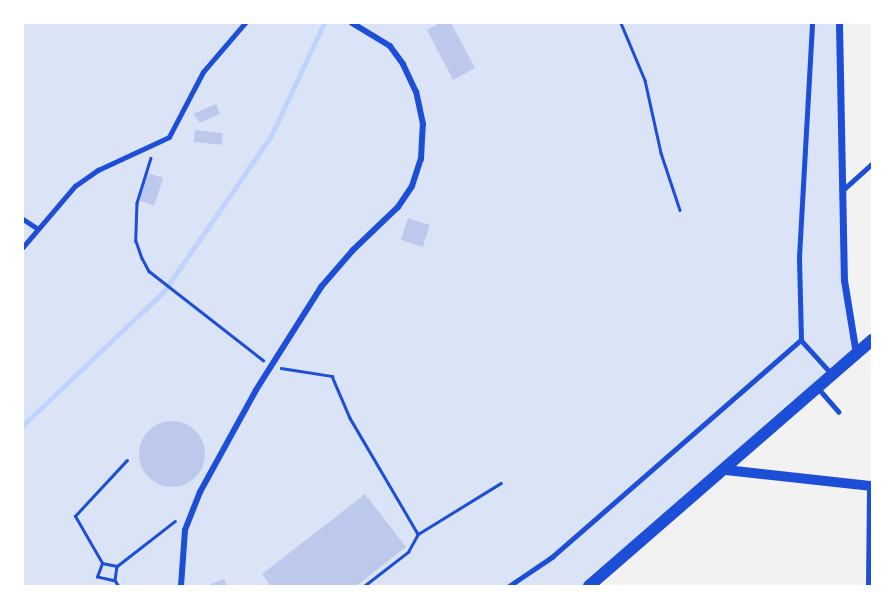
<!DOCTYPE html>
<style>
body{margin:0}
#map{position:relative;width:895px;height:609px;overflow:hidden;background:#f2f2f2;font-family:Karla,sans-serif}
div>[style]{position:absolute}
.green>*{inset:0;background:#dbe4f7}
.stream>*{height:5px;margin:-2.5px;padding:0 2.5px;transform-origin:2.5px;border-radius:2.5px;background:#bfd3fe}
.building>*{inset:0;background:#bdc9ec;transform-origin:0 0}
.round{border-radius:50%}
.path>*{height:2.5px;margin:-1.25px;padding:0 1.25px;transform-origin:1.25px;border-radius:1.25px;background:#1d4ed8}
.service>*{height:4.5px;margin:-2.25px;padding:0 2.25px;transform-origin:2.25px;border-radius:2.25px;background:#1d4ed8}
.pedestrian>*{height:6px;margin:-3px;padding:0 3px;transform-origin:3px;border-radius:3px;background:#1d4ed8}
.minor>*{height:7px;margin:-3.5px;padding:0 3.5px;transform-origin:3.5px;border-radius:3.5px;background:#1d4ed8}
.tertiary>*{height:10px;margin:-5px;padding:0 5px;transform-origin:5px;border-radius:5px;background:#1d4ed8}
.secondary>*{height:12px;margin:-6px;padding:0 6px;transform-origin:6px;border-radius:6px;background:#1d4ed8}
span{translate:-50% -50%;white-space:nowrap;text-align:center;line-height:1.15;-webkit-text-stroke:7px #fff;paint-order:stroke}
.frame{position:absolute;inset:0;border:24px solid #fff;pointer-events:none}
</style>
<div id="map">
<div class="green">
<div style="clip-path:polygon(23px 23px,839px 23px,844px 280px,856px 354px,589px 586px,23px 586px)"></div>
</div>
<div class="stream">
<div style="left:23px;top:425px;width:195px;rotate:-43.5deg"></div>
<div style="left:164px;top:291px;width:188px;rotate:-55.4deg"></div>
<div style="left:271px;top:136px;width:125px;rotate:-64.9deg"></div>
</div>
<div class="building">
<div style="clip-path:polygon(440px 23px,451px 23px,475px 68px,453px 80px,427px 30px)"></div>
<div style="clip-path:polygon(216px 104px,220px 114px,200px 123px,193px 114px)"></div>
<div style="left:195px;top:130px;width:28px;height:12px;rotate:6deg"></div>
<div style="left:148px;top:173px;width:16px;height:29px;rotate:18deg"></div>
<div style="left:408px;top:218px;width:23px;height:23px;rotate:18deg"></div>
<div class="round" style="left:139px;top:421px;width:66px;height:66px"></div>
<div style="clip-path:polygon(365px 494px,406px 547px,356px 586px,271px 586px,262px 574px)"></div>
<div style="clip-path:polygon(224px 579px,227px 586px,206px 586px)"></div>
</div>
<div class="path">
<div style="left:621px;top:23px;width:62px;rotate:67.2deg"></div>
<div style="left:645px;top:80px;width:75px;rotate:77.6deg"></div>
<div style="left:661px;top:153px;width:60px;rotate:71.6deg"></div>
<div style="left:151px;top:158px;width:47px;rotate:107.3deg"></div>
<div style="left:137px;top:203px;width:38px;rotate:92deg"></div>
<div style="left:136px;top:241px;width:18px;rotate:71deg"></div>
<div style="left:142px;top:258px;width:15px;rotate:62deg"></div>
<div style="left:149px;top:271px;width:145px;rotate:38deg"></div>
<div style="left:281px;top:368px;width:52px;rotate:8.9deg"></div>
<div style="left:332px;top:376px;width:46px;rotate:66.8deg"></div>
<div style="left:350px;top:418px;width:134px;rotate:59.6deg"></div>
<div style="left:418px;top:534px;width:97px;rotate:-31.6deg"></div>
<div style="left:102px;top:563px;width:15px;rotate:11deg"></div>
<div style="left:117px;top:566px;width:14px;rotate:98deg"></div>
<div style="left:117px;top:566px;width:73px;rotate:-37.8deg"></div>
<div style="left:118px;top:586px;width:6px;rotate:-121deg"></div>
<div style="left:115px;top:581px;width:18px;rotate:-167deg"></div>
<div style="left:97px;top:577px;width:15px;rotate:-70deg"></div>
<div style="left:102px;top:563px;width:54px;rotate:-119.9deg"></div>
<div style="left:75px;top:516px;width:76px;rotate:-47.1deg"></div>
<div style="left:364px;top:586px;width:56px;rotate:-37.7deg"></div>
<div style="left:408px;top:552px;width:21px;rotate:-61deg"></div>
</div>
<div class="service">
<div style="left:844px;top:189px;width:38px;rotate:-42deg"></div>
<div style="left:23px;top:219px;width:17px;rotate:33deg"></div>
<div style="left:23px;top:247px;width:80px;rotate:-49.6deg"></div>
<div style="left:75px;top:186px;width:28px;rotate:-35deg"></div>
<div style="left:98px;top:170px;width:78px;rotate:-24.9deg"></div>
<div style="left:169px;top:137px;width:73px;rotate:-62.4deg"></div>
<div style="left:203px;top:72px;width:65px;rotate:-49.4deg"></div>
<div style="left:801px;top:340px;width:83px;rotate:-91.4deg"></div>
<div style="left:799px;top:257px;width:234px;rotate:-86.8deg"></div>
<div style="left:819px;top:389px;width:30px;rotate:49deg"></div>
<div style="left:509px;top:586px;width:52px;rotate:-34deg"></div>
<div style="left:552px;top:557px;width:330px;rotate:-41.1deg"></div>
<div style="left:801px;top:340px;width:43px;rotate:47.8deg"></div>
<div style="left:868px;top:586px;width:99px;rotate:-89.4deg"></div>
</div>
<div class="pedestrian">
<div style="left:181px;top:586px;width:56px;rotate:-85.9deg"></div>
<div style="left:185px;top:530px;width:41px;rotate:-68.5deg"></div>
<div style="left:200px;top:492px;width:116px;rotate:-61.2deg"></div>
<div style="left:256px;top:390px;width:122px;rotate:-57.7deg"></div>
<div style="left:321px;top:287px;width:49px;rotate:-49.1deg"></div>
<div style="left:353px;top:250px;width:62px;rotate:-43.7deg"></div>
<div style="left:398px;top:207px;width:25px;rotate:-56deg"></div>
<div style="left:412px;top:186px;width:28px;rotate:-72deg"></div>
<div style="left:421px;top:159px;width:35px;rotate:-87deg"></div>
<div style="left:423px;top:124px;width:33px;rotate:-102deg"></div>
<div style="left:416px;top:92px;width:31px;rotate:-115deg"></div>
<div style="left:403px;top:64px;width:22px;rotate:-126deg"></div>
<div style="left:390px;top:46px;width:44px;rotate:-148.8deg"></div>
</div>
<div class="minor">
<div style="left:839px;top:23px;width:257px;rotate:88.9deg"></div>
<div style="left:844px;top:280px;width:75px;rotate:80.8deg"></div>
</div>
<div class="tertiary">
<div style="left:726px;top:470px;width:147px;rotate:6.3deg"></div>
</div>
<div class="secondary">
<div style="left:589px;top:586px;width:375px;rotate:-41deg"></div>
</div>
<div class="frame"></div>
</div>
